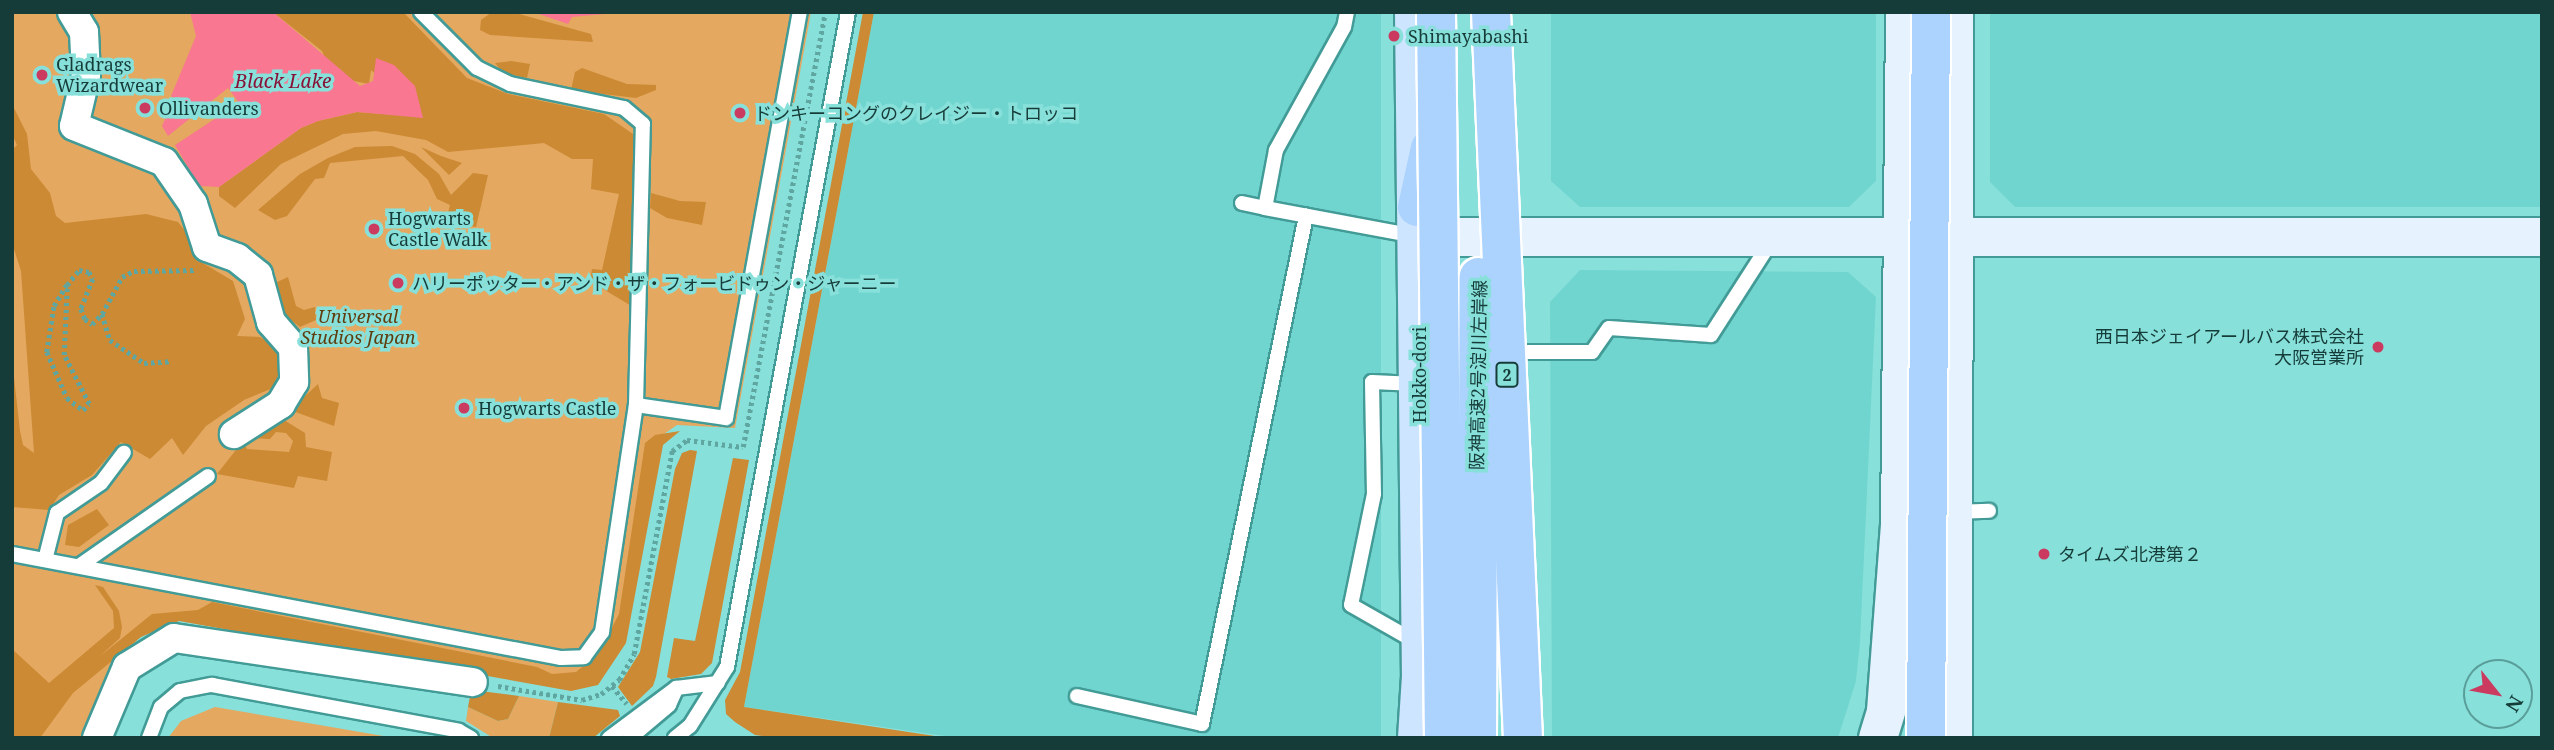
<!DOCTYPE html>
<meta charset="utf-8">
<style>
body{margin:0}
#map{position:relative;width:2554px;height:750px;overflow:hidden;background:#88e0da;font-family:"Noto Serif","Noto Sans JP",serif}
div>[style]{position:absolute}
.built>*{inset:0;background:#71d5cf}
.green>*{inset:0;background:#e4a860}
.forest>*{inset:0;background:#cb8a33}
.water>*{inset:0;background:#f97790}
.path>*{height:4.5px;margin-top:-2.25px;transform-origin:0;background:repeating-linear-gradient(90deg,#5fa5a0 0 3.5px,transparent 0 7px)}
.roads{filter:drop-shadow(2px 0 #429b96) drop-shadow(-2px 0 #429b96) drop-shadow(0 2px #429b96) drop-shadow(0 -2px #429b96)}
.lane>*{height:14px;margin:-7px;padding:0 7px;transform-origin:7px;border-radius:7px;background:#fff}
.street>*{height:28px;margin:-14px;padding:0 14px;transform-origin:14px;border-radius:14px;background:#fff}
.secondary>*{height:38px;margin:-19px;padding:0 19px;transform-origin:19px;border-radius:19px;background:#e6f2fe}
.primary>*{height:38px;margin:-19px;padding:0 19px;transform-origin:19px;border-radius:19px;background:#cde5fe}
.highway>*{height:38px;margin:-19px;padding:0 19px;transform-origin:19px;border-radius:19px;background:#abd3fd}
.bridges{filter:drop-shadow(2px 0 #fff) drop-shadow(-2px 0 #fff) drop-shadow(0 2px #fff) drop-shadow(0 -2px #fff)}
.highway-bridge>*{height:38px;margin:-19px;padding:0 19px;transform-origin:19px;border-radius:19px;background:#abd3fd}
.dots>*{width:19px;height:19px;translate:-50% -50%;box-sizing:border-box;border:4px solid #88e0da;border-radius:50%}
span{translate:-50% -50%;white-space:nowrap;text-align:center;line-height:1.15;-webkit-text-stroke:7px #88e0da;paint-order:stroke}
.shield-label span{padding:2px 5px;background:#88e0da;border:2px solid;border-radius:5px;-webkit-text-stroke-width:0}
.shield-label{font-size:16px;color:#163c39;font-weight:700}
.poi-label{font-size:18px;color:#163c39}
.left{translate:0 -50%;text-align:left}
.right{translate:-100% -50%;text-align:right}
.park-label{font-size:18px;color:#5e3d0e;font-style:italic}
.street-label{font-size:18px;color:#163c39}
.water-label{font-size:19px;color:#881137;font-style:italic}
.frame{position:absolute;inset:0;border:14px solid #163c39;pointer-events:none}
.north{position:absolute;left:2463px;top:659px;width:70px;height:70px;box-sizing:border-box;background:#88e0da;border:2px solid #5a9e9a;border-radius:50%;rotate:121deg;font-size:19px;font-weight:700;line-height:28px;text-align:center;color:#163c39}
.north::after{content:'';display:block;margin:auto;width:24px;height:32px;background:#cb3b60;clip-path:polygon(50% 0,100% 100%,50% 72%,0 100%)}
</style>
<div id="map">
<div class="built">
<div style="clip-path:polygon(874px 12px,1381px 12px,1381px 738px,959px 738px,744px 707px)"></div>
<div style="clip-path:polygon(1551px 12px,1876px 12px,1876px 181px,1849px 207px,1580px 207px,1551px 181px)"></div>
<div style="clip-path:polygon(1990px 12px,2542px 12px,2542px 207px,2015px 207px,1990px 182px)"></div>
<div style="clip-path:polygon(1580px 270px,1848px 272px,1876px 297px,1860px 643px,1856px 681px,1838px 738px,1552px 738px,1550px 302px)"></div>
</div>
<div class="green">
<div style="clip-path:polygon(12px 12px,811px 12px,735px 428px,677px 425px,657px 439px,624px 617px,585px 682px,186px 618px,143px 632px,116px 666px,84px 738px,12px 738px)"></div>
<div style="clip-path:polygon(519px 696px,558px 702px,549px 738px,493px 738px,466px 721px,468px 707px,498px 721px,508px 719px)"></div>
<div style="clip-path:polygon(215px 707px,395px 738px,168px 738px,181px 721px)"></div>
</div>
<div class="forest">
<div style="clip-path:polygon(273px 12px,403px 12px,467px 78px,508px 94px,604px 114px,633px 134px,633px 307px,590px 281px,592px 269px,602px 270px,619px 194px,591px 189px,593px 159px,572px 159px,544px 143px,448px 152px,426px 140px,376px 131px,343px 134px,281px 164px,235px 208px,219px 196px,219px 187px,301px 128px,318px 121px,357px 112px,423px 117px,371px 70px,369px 84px,349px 80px,327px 62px,322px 51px)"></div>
<div style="clip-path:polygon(492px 12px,512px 12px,591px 34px,593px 42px,490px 35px,480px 30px,481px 20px)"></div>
<div style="clip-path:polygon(863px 12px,874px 12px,744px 707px,948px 738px,776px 738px,755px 735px,735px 722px,726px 714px,725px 700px,740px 672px)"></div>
<div style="clip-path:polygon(511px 61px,530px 64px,527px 78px,503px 73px,495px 63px)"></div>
<div style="clip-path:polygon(582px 68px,627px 84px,656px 85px,656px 90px,636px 98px,571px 90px,575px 72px)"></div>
<div style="clip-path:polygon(12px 104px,27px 134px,31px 169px,50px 193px,56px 216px,65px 223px,146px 214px,178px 222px,198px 247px,196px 259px,233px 281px,245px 319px,237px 336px,260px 337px,279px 349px,280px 370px,273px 388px,244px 400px,206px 426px,183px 455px,172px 438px,150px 459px,121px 442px,92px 475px,59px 495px,49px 510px,12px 507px,12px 359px,20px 431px,23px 445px,34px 453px,21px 271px,12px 243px,12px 150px,17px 145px,12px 134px)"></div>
<div style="clip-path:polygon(392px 146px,415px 154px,439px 174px,451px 195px,473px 173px,488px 175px,476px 227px,446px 221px,450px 205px,437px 199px,428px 180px,403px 156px,330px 163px,324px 178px,315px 179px,287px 216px,275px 220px,258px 210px,300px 174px,328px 158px,355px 147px)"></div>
<div style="clip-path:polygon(421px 147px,441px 156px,462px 163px,449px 175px)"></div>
<div style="clip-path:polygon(651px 193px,680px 201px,706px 202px,702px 225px,667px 218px,650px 208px)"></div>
<div style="clip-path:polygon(288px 277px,296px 306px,304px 310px,315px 307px,316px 320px,300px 327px,278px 310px,275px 283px)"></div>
<div style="clip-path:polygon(318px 384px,322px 398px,339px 403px,334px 426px,290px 410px)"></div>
<div style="clip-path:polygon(284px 420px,305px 433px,306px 447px,332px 452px,327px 481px,298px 476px,294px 488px,217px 474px,243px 441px,247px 449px,289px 452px,293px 441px,286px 433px,276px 432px,270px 439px,251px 438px)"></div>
<div style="clip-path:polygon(680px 431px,663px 445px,626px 643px,598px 685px,571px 691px,179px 621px,141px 637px,73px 693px,40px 738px,12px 738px,12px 649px,49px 683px,114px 628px,113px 611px,95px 585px,103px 587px,119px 611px,122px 627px,120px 638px,99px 657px,152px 614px,198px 610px,212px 602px,537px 667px,552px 674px,576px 672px,599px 653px,619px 614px,645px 443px,655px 435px)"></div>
<div style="clip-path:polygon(690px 450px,697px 451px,656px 677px,653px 686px,632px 706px,618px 687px,640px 652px,675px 469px,682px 453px)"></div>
<div style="clip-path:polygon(733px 458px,749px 460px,712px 663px,701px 674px,671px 679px,667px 677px,674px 638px,695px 641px)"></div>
<div style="clip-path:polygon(97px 509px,109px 525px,79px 547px,65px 545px,68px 525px)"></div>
<div style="clip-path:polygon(471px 691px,480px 691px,519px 696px,508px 719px,498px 721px,468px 707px)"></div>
<div style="clip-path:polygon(558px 702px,618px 710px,620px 716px,593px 738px,549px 738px)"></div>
</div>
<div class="water">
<div style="clip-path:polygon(190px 12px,273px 12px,360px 86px,373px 81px,376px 58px,394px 65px,415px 86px,423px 118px,357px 112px,318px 121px,301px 128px,219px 187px,199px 186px,175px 145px,239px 103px,228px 88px,168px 136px,162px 126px,166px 117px,170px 117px,176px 100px,171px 96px,196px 36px)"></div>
<div style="clip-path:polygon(533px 12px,626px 12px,572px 17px,568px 24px)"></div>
</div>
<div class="path">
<div style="left:67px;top:285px;width:26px;rotate:121deg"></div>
<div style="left:54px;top:307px;width:46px;rotate:98.8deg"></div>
<div style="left:47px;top:352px;width:50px;rotate:66.5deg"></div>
<div style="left:67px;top:398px;width:20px;rotate:37deg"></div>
<div style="left:83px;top:410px;width:8px;rotate:-45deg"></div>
<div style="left:89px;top:404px;width:55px;rotate:-117deg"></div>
<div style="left:64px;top:355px;width:70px;rotate:-87.5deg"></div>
<div style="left:67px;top:285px;width:19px;rotate:-51deg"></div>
<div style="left:79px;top:270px;width:10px;rotate:11deg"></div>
<div style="left:89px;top:272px;width:8px;rotate:60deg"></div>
<div style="left:93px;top:279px;width:32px;rotate:112deg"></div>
<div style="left:81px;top:309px;width:11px;rotate:68deg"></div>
<div style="left:85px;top:319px;width:9px;rotate:36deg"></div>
<div style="left:92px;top:324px;width:14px;rotate:-45deg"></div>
<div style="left:102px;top:314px;width:27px;rotate:73deg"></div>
<div style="left:110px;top:340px;width:41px;rotate:34.1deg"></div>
<div style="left:144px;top:363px;width:26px;rotate:-4deg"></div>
<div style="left:102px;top:314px;width:42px;rotate:-61.6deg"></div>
<div style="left:122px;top:277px;width:13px;rotate:-27deg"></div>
<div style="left:134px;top:271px;width:62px;rotate:-0.9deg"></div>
<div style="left:498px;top:686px;width:85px;rotate:9.5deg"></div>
<div style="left:582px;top:700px;width:20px;rotate:-18deg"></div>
<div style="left:601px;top:694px;width:23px;rotate:-38deg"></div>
<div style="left:619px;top:680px;width:30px;rotate:-60deg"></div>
<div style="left:634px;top:654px;width:207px;rotate:-79.4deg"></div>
<div style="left:672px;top:451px;width:19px;rotate:-36deg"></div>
<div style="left:687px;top:440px;width:56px;rotate:7.1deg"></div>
<div style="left:743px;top:447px;width:443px;rotate:-79.3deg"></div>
<div style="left:612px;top:686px;width:23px;rotate:50deg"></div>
</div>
<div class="roads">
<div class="lane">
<div style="left:1347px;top:12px;width:15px;rotate:101deg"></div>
<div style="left:1344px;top:27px;width:141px;rotate:118.9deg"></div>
<div style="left:1276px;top:150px;width:59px;rotate:100.7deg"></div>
<div style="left:1265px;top:208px;width:152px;rotate:10.6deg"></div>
<div style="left:1242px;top:203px;width:24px;rotate:12deg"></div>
<div style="left:1506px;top:352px;width:86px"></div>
<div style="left:1592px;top:352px;width:29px;rotate:-55deg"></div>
<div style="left:1609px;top:328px;width:102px;rotate:3.9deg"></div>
<div style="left:1711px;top:335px;width:109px;rotate:-57.3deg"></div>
<div style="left:1416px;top:384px;width:44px;rotate:-177.4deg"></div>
<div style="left:1372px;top:382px;width:112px;rotate:89deg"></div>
<div style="left:1374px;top:494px;width:113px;rotate:101.7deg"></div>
<div style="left:1351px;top:605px;width:75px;rotate:29.6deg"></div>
<div style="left:636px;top:405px;width:91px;rotate:8.2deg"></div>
<div style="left:726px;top:418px;width:413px;rotate:-79.7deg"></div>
<div style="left:1954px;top:512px;width:35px;rotate:-2deg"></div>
<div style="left:12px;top:554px;width:559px;rotate:10.73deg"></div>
<div style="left:561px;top:658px;width:23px;rotate:-2deg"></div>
<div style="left:584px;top:657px;width:31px;rotate:-54deg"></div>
<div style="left:602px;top:632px;width:230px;rotate:-81.5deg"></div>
<div style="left:636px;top:405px;width:281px;rotate:-88.6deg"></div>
<div style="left:643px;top:124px;width:25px;rotate:-140deg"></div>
<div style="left:624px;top:108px;width:116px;rotate:-168.1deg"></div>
<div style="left:510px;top:84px;width:37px;rotate:-154deg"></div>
<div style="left:477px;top:68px;width:79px;rotate:-135deg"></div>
<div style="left:45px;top:560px;width:49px;rotate:-75.7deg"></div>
<div style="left:57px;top:513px;width:53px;rotate:-34.3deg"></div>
<div style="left:101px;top:483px;width:38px;rotate:-53deg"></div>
<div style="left:79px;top:566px;width:157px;rotate:-34.9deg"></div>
<div style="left:1077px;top:696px;width:128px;rotate:12.6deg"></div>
<div style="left:1202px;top:724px;width:519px;rotate:-78.43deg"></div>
<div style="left:149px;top:738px;width:33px;rotate:-69deg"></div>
<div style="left:161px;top:707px;width:25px;rotate:-40deg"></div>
<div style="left:180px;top:691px;width:33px;rotate:-11deg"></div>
<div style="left:212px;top:685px;width:251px;rotate:10.5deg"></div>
<div style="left:459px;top:731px;width:14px;rotate:30deg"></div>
<div style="left:609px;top:738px;width:84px;rotate:-36.7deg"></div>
<div style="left:676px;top:688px;width:42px;rotate:-6.8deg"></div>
<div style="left:630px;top:738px;width:51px;rotate:-40.2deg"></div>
<div style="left:669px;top:705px;width:17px;rotate:-66deg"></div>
<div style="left:675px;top:738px;width:19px;rotate:-39deg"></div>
<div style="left:690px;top:726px;width:70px;rotate:-57.9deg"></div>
<div style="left:727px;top:667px;width:666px;rotate:-79.53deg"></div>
</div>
<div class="street">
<div style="left:72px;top:12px;width:23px;rotate:59deg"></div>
<div style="left:84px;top:32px;width:43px;rotate:87.3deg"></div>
<div style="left:86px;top:75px;width:52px;rotate:103.2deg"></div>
<div style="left:74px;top:126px;width:97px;rotate:21.8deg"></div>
<div style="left:164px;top:162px;width:51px;rotate:55.4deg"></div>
<div style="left:193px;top:204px;width:45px;rotate:72deg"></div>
<div style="left:207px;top:247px;width:32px;rotate:20deg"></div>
<div style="left:237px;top:258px;width:27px;rotate:39deg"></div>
<div style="left:258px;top:275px;width:49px;rotate:74.5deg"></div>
<div style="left:271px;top:322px;width:33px;rotate:49deg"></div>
<div style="left:293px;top:347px;width:35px;rotate:88deg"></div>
<div style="left:294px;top:382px;width:26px;rotate:121deg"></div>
<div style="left:281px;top:404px;width:56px;rotate:147.4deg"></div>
<div style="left:97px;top:738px;width:77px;rotate:-67.1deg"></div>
<div style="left:127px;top:667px;width:55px;rotate:-31.7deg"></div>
<div style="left:174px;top:638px;width:302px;rotate:8.4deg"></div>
</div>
<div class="secondary">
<div style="left:1418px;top:237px;width:1124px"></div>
<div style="left:1878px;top:738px;width:28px;rotate:-73deg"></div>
<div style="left:1886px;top:711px;width:186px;rotate:-85.7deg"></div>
<div style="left:1900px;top:526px;width:514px;rotate:-89.44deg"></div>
<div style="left:1953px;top:738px;width:726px;rotate:-89.92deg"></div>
</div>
<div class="primary">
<div style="left:1414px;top:12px;width:664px;rotate:89.4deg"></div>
<div style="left:1421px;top:676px;width:62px;rotate:93.7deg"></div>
</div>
<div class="highway">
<div style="left:1417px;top:207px;width:60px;rotate:-77.6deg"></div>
</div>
</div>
<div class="bridges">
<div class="highway-bridge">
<div style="left:1436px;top:12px;width:726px;rotate:89.37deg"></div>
<div style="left:1491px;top:12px;width:727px;rotate:87.48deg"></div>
<div style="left:1477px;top:738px;width:461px;rotate:-89.8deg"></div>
<div style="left:1926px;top:738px;width:726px;rotate:-89.61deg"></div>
</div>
</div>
<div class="dots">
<div style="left:1394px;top:36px;background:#cb3b60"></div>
<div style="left:42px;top:75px;background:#cb3b60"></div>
<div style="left:145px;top:108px;background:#cb3b60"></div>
<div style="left:740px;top:113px;background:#cb3b60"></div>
<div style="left:374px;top:229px;background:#cb3b60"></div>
<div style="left:398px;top:283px;background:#cb3b60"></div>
<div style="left:2378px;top:347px;background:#cb3b60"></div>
<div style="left:464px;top:408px;background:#cb3b60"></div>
<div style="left:2044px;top:554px;background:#cb3b60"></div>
</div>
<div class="shield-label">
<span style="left:1507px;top:375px">2</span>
</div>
<div class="poi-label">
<span class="left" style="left:1408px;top:36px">Shimayabashi</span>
<span class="left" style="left:56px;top:75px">Gladrags<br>Wizardwear</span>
<span class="left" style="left:159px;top:108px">Ollivanders</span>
<span class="left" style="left:754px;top:113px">ドンキーコングのクレイジー・トロッコ</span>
<span class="left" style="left:388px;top:229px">Hogwarts<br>Castle Walk</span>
<span class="left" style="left:412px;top:283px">ハリーポッター・アンド・ザ・フォービドゥン・ジャーニー</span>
<span class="right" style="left:2364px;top:347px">西日本ジェイアールバス株式会社<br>大阪営業所</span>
<span class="left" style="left:478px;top:408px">Hogwarts Castle</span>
<span class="left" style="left:2058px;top:554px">タイムズ北港第２</span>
</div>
<div class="park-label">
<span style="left:358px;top:327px">Universal<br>Studios Japan</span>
</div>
<div class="street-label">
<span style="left:1419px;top:375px;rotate:-90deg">Hokko-dori</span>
<span style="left:1478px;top:375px;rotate:-89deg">阪神高速2号淀川左岸線</span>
</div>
<div class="water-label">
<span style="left:283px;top:82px">Black Lake</span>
</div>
<div class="frame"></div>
<div class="north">N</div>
</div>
